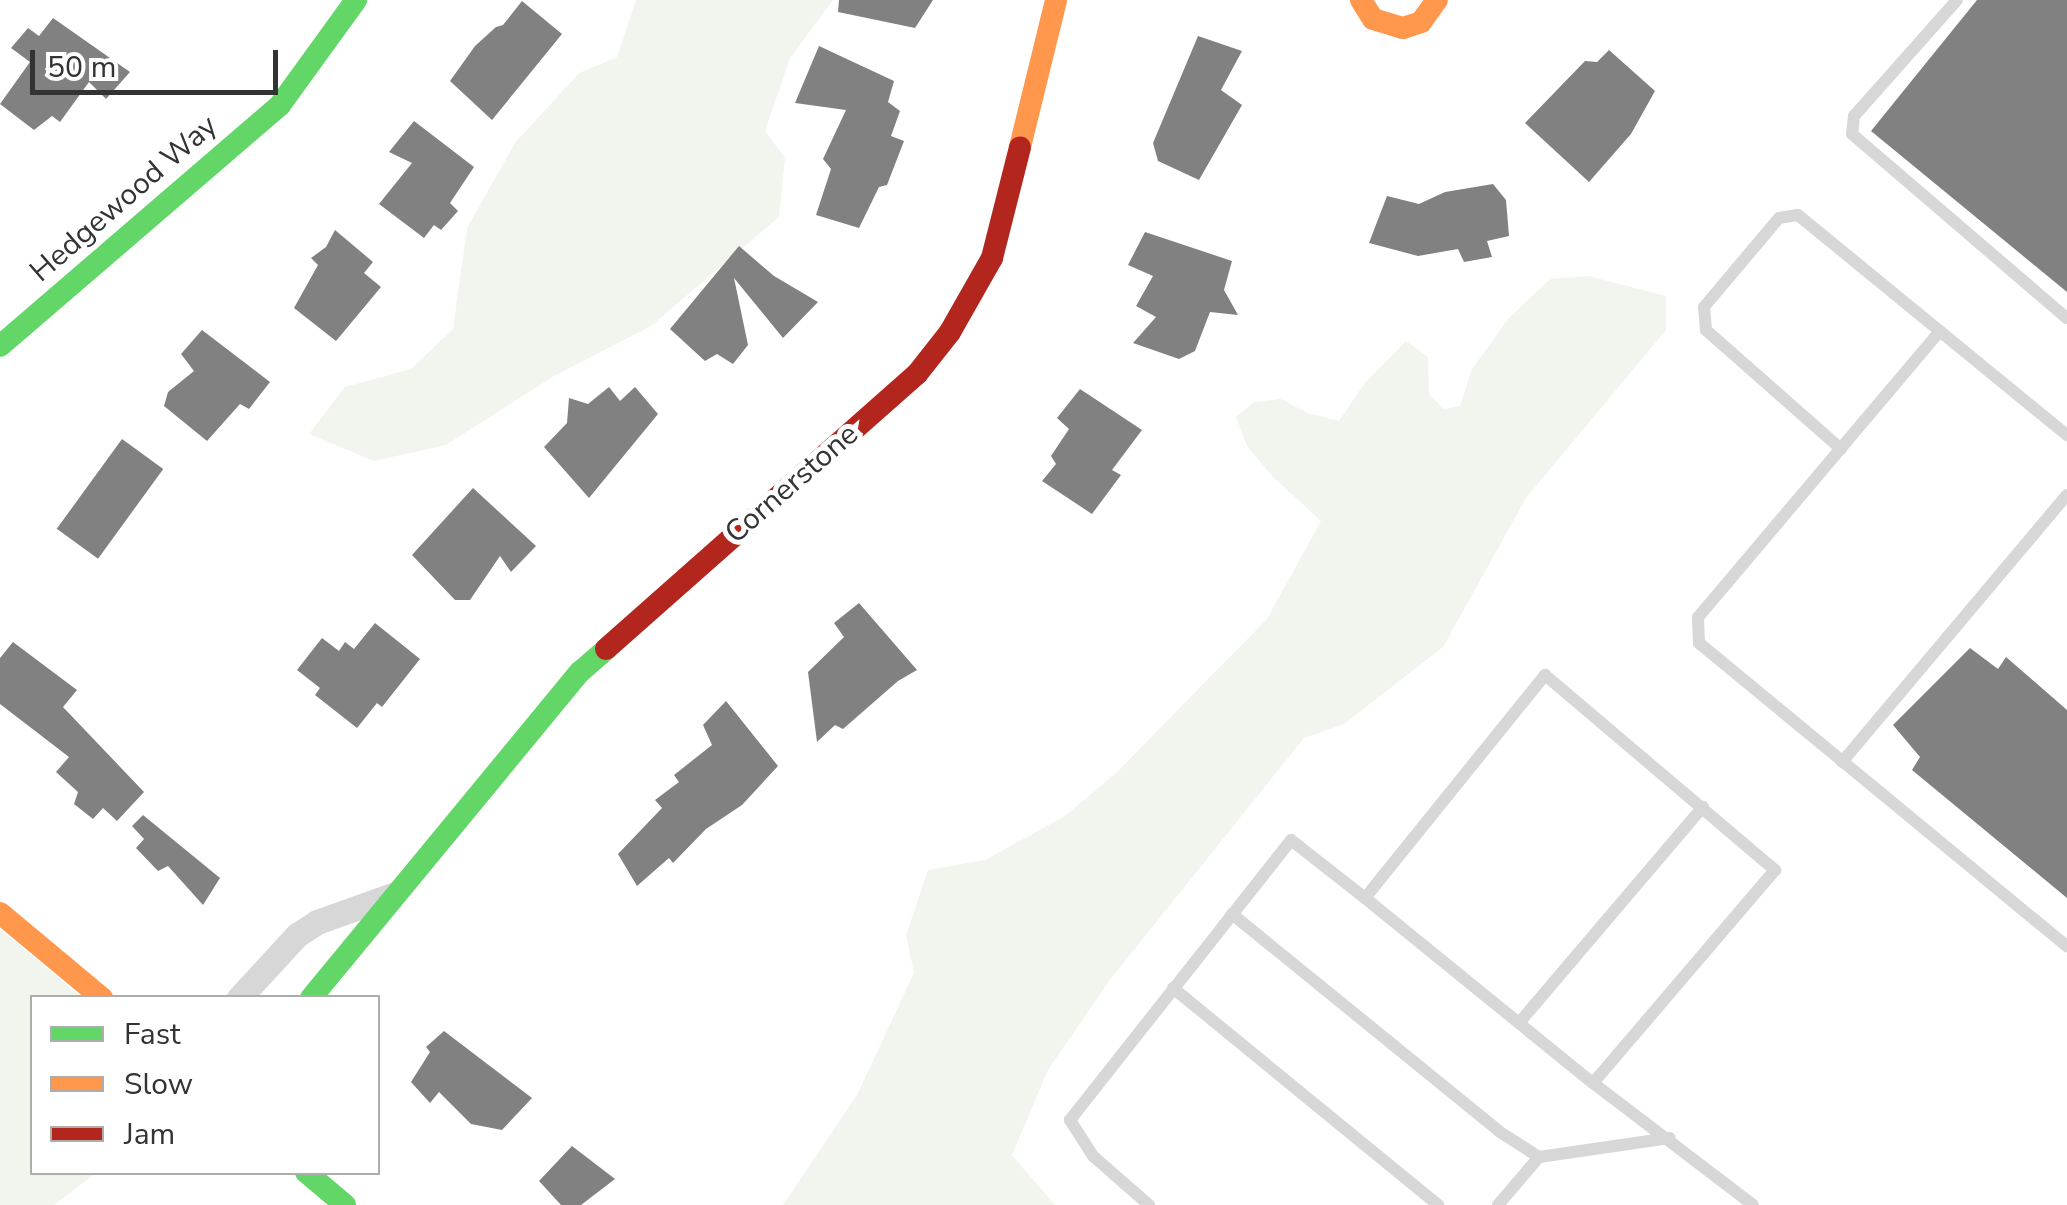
<!DOCTYPE html>
<style>
body{margin:0}
#map{position:relative;width:2067px;height:1205px;overflow:hidden;background:#fff;font-family:"Nunito Sans",sans-serif}
div>[style]{position:absolute}
.green>*{inset:0;background:#f1f5ed}
.building>*{inset:0;background:#818181;transform-origin:0 0}
.lane>*{height:12px;margin:-6px;padding:0 6px;transform-origin:6px;border-radius:6px;background:#d7d7d7}
.street>*{height:25px;margin:-12.5px;padding:0 12.5px;transform-origin:12.5px;border-radius:12.5px;background:#d7d7d7}
.fast>*{height:22px;margin:-11px;padding:0 11px;transform-origin:11px;border-radius:11px;background:#63d668}
.slow>*{height:22px;margin:-11px;padding:0 11px;transform-origin:11px;border-radius:11px;background:#ff974d}
.jam>*{height:22px;margin:-11px;padding:0 11px;transform-origin:11px;border-radius:11px;background:#b3261e}
span{translate:-50% -50%;white-space:nowrap;text-align:center;line-height:1.15;-webkit-text-stroke:10px #fff;paint-order:stroke}
.street-label{font-size:30px;color:#333}
.legend{position:absolute;left:30px;top:995px;width:350px;height:180px;box-sizing:border-box;background:#fff;border:2px solid #adadad;margin:0;padding:12px 18px;list-style:none;font-size:30px;color:#333}
.legend li{display:flex;align-items:center;gap:20px;height:50px}
.legend b{width:50px;border:2px solid #adadad}
.scale{position:absolute;left:30px;top:50px;width:248px;height:45px;box-sizing:border-box;border:5px solid #333;border-top:0;padding-left:12px;font-size:30px;line-height:35px;white-space:nowrap;color:#333;-webkit-text-stroke:8px #fff;paint-order:stroke}
</style>
<div id="map">
<div class="green">
<div style="clip-path:polygon(636px 0,833px 0,790px 58px,765px 131px,785px 158px,779px 217px,651px 326px,554px 376px,446px 445px,374px 461px,309px 434px,345px 387px,411px 369px,453px 329px,467px 228px,515px 143px,579px 73px,617px 57px)"></div>
<div style="clip-path:polygon(1588px 276px,1666px 296px,1666px 330px,1526px 498px,1443px 647px,1344px 724px,1304px 738px,1109px 981px,1048px 1070px,1012px 1155px,1055px 1205px,783px 1205px,857px 1095px,914px 973px,906px 935px,928px 870px,985px 860px,1065px 816px,1117px 772px,1267px 619px,1321px 521px,1272px 476px,1247px 446px,1236px 417px,1254px 402px,1281px 399px,1308px 413px,1339px 421px,1364px 384px,1406px 341px,1428px 357px,1429px 394px,1444px 409px,1460px 406px,1472px 369px,1509px 318px,1550px 279px)"></div>
<div style="clip-path:polygon(0 929px,81px 997px,32px 998px,32px 1172px,96px 1173px,54px 1205px,0 1205px)"></div>
</div>
<div class="building">
<div style="clip-path:polygon(839px 0,933px 0,915px 28px,838px 12px)"></div>
<div style="clip-path:polygon(1977px 0,2067px 0,2067px 292px,1871px 131px)"></div>
<div style="clip-path:polygon(522px 1px,562px 34px,492px 120px,450px 81px,475px 46px,496px 27px,503px 25px)"></div>
<div style="clip-path:polygon(53px 18px,130px 72px,106px 99px,89px 82px,60px 122px,52px 116px,34px 130px,0 104px,30px 62px,11px 48px,28px 28px,39px 36px)"></div>
<div style="clip-path:polygon(1198px 36px,1242px 51px,1221px 90px,1242px 105px,1199px 180px,1158px 161px,1153px 143px)"></div>
<div style="clip-path:polygon(819px 46px,894px 81px,888px 102px,900px 111px,891px 136px,904px 141px,887px 185px,879px 187px,859px 228px,816px 215px,831px 169px,823px 159px,846px 110px,795px 103px)"></div>
<div style="clip-path:polygon(1609px 50px,1655px 91px,1631px 134px,1589px 182px,1525px 123px,1585px 61px,1597px 62px)"></div>
<div style="clip-path:polygon(414px 121px,474px 167px,450px 203px,458px 211px,441px 230px,434px 225px,424px 238px,379px 204px,412px 163px,389px 152px)"></div>
<div style="clip-path:polygon(1493px 184px,1506px 200px,1509px 236px,1487px 241px,1492px 257px,1464px 262px,1458px 249px,1418px 256px,1369px 243px,1387px 196px,1419px 204px,1445px 192px)"></div>
<div style="clip-path:polygon(335px 230px,373px 262px,364px 273px,381px 287px,336px 341px,294px 308px,318px 265px,311px 258px,326px 247px)"></div>
<div style="clip-path:polygon(1145px 232px,1232px 261px,1224px 290px,1238px 315px,1210px 312px,1195px 351px,1179px 359px,1133px 343px,1156px 317px,1136px 306px,1153px 276px,1128px 265px)"></div>
<div style="clip-path:polygon(739px 246px,774px 276px,818px 302px,783px 338px,734px 278px,748px 345px,733px 364px,717px 354px,705px 361px,670px 329px)"></div>
<div style="clip-path:polygon(202px 330px,270px 382px,249px 409px,240px 404px,207px 441px,164px 406px,168px 392px,194px 371px,181px 354px)"></div>
<div style="clip-path:polygon(609px 387px,620px 401px,635px 387px,658px 414px,589px 498px,544px 447px,567px 423px,569px 398px,588px 404px)"></div>
<div style="clip-path:polygon(1080px 389px,1142px 430px,1112px 470px,1121px 475px,1092px 514px,1042px 481px,1056px 464px,1051px 456px,1069px 429px,1057px 418px)"></div>
<div style="left:122px;top:439px;width:51px;height:111px;rotate:36deg"></div>
<div style="clip-path:polygon(473px 488px,536px 546px,511px 572px,500px 556px,470px 600px,455px 600px,412px 555px)"></div>
<div style="clip-path:polygon(859px 603px,917px 670px,898px 681px,843px 729px,835px 725px,817px 742px,808px 672px,844px 637px,834px 623px)"></div>
<div style="clip-path:polygon(375px 623px,420px 659px,382px 707px,377px 703px,357px 728px,315px 695px,320px 688px,297px 670px,322px 638px,339px 651px,345px 642px,354px 649px)"></div>
<div style="clip-path:polygon(13px 642px,77px 690px,63px 707px,144px 792px,117px 821px,103px 808px,93px 819px,74px 804px,78px 792px,56px 772px,69px 757px,0 704px,0 658px)"></div>
<div style="clip-path:polygon(1970px 648px,1998px 669px,2006px 657px,2067px 710px,2067px 898px,1912px 770px,1920px 757px,1893px 725px)"></div>
<div style="clip-path:polygon(726px 701px,778px 766px,742px 805px,706px 829px,673px 863px,669px 858px,637px 886px,618px 854px,662px 808px,655px 800px,679px 782px,674px 775px,712px 745px,703px 725px)"></div>
<div style="clip-path:polygon(143px 815px,220px 878px,203px 905px,168px 866px,158px 871px,136px 848px,144px 839px,132px 826px)"></div>
<div style="clip-path:polygon(444px 1031px,532px 1098px,502px 1130px,471px 1124px,439px 1092px,430px 1103px,411px 1082px,430px 1052px,426px 1047px)"></div>
<div style="clip-path:polygon(572px 1146px,615px 1179px,581px 1205px,561px 1205px,539px 1181px)"></div>
</div>
<div class="lane">
<div style="left:1957px;top:0;width:155px;rotate:131.6deg"></div>
<div style="left:1854px;top:116px;width:18px;rotate:96deg"></div>
<div style="left:1852px;top:134px;width:283px;rotate:40.6deg"></div>
<div style="left:1940px;top:331px;width:375px;rotate:130.2deg"></div>
<div style="left:1698px;top:617px;width:26px;rotate:88deg"></div>
<div style="left:1699px;top:643px;width:477px;rotate:39.5deg"></div>
<div style="left:1841px;top:449px;width:180px;rotate:-138.6deg"></div>
<div style="left:1706px;top:330px;width:23px;rotate:-95deg"></div>
<div style="left:1704px;top:307px;width:116px;rotate:-49.9deg"></div>
<div style="left:1779px;top:218px;width:19px;rotate:-9deg"></div>
<div style="left:1798px;top:215px;width:348px;rotate:39.3deg"></div>
<div style="left:1842px;top:762px;width:349px;rotate:-49.9deg"></div>
<div style="left:1365px;top:898px;width:294px;rotate:39.1deg"></div>
<div style="left:1232px;top:914px;width:345px;rotate:39.1deg"></div>
<div style="left:1500px;top:1132px;width:46px;rotate:32.7deg"></div>
<div style="left:1539px;top:1157px;width:132px;rotate:-8.3deg"></div>
<div style="left:1173px;top:988px;width:343px;rotate:39.3deg"></div>
<div style="left:1519px;top:1023px;width:284px;rotate:-49.6deg"></div>
<div style="left:1149px;top:1205px;width:74px;rotate:-138.8deg"></div>
<div style="left:1093px;top:1156px;width:43px;rotate:-122.6deg"></div>
<div style="left:1070px;top:1120px;width:357px;rotate:-51.7deg"></div>
<div style="left:1291px;top:840px;width:94px;rotate:38.1deg"></div>
<div style="left:1365px;top:898px;width:287px;rotate:-51.1deg"></div>
<div style="left:1545px;top:675px;width:302px;rotate:40.3deg"></div>
<div style="left:1775px;top:870px;width:280px;rotate:130.5deg"></div>
<div style="left:1593px;top:1083px;width:201px;rotate:37.3deg"></div>
<div style="left:1498px;top:1205px;width:63px;rotate:-49.5deg"></div>
</div>
<div class="street">
<div style="left:239px;top:998px;width:86px;rotate:-47.4deg"></div>
<div style="left:297px;top:935px;width:24px;rotate:-33deg"></div>
<div style="left:317px;top:922px;width:80px;rotate:-19.8deg"></div>
</div>
<div class="fast">
<div style="left:0;top:346px;width:369px;rotate:-40.7deg"></div>
<div style="left:280px;top:105px;width:130px;rotate:-54.1deg"></div>
<div style="left:311px;top:998px;width:423px;rotate:-50.5deg"></div>
<div style="left:580px;top:672px;width:35px;rotate:-41deg"></div>
<div style="left:306px;top:1172px;width:51px;rotate:40.2deg"></div>
</div>
<div class="slow">
<div style="left:1361px;top:0;width:22px;rotate:58deg"></div>
<div style="left:1373px;top:19px;width:31px;rotate:17deg"></div>
<div style="left:1403px;top:28px;width:19px;rotate:-18deg"></div>
<div style="left:1421px;top:22px;width:27px;rotate:-54deg"></div>
<div style="left:1020px;top:147px;width:151px;rotate:-76.2deg"></div>
<div style="left:0;top:913px;width:133px;rotate:39.8deg"></div>
</div>
<div class="jam">
<div style="left:606px;top:649px;width:415px;rotate:-41.5deg"></div>
<div style="left:917px;top:374px;width:53px;rotate:-51.8deg"></div>
<div style="left:950px;top:332px;width:85px;rotate:-60.4deg"></div>
<div style="left:992px;top:258px;width:114px;rotate:-75.8deg"></div>
</div>
<div class="street-label">
<span style="left:124px;top:199px;rotate:-41deg">Hedgewood Way</span>
<span style="left:792px;top:484px;rotate:-41deg">Cornerstone</span>
</div>
<ul class="legend">
<li><b style="height:12px;background:#63d668"></b>Fast</li>
<li><b style="height:12px;background:#ff974d"></b>Slow</li>
<li><b style="height:12px;background:#b3261e"></b>Jam</li>
</ul>
<div class="scale">50 m</div>
</div>
